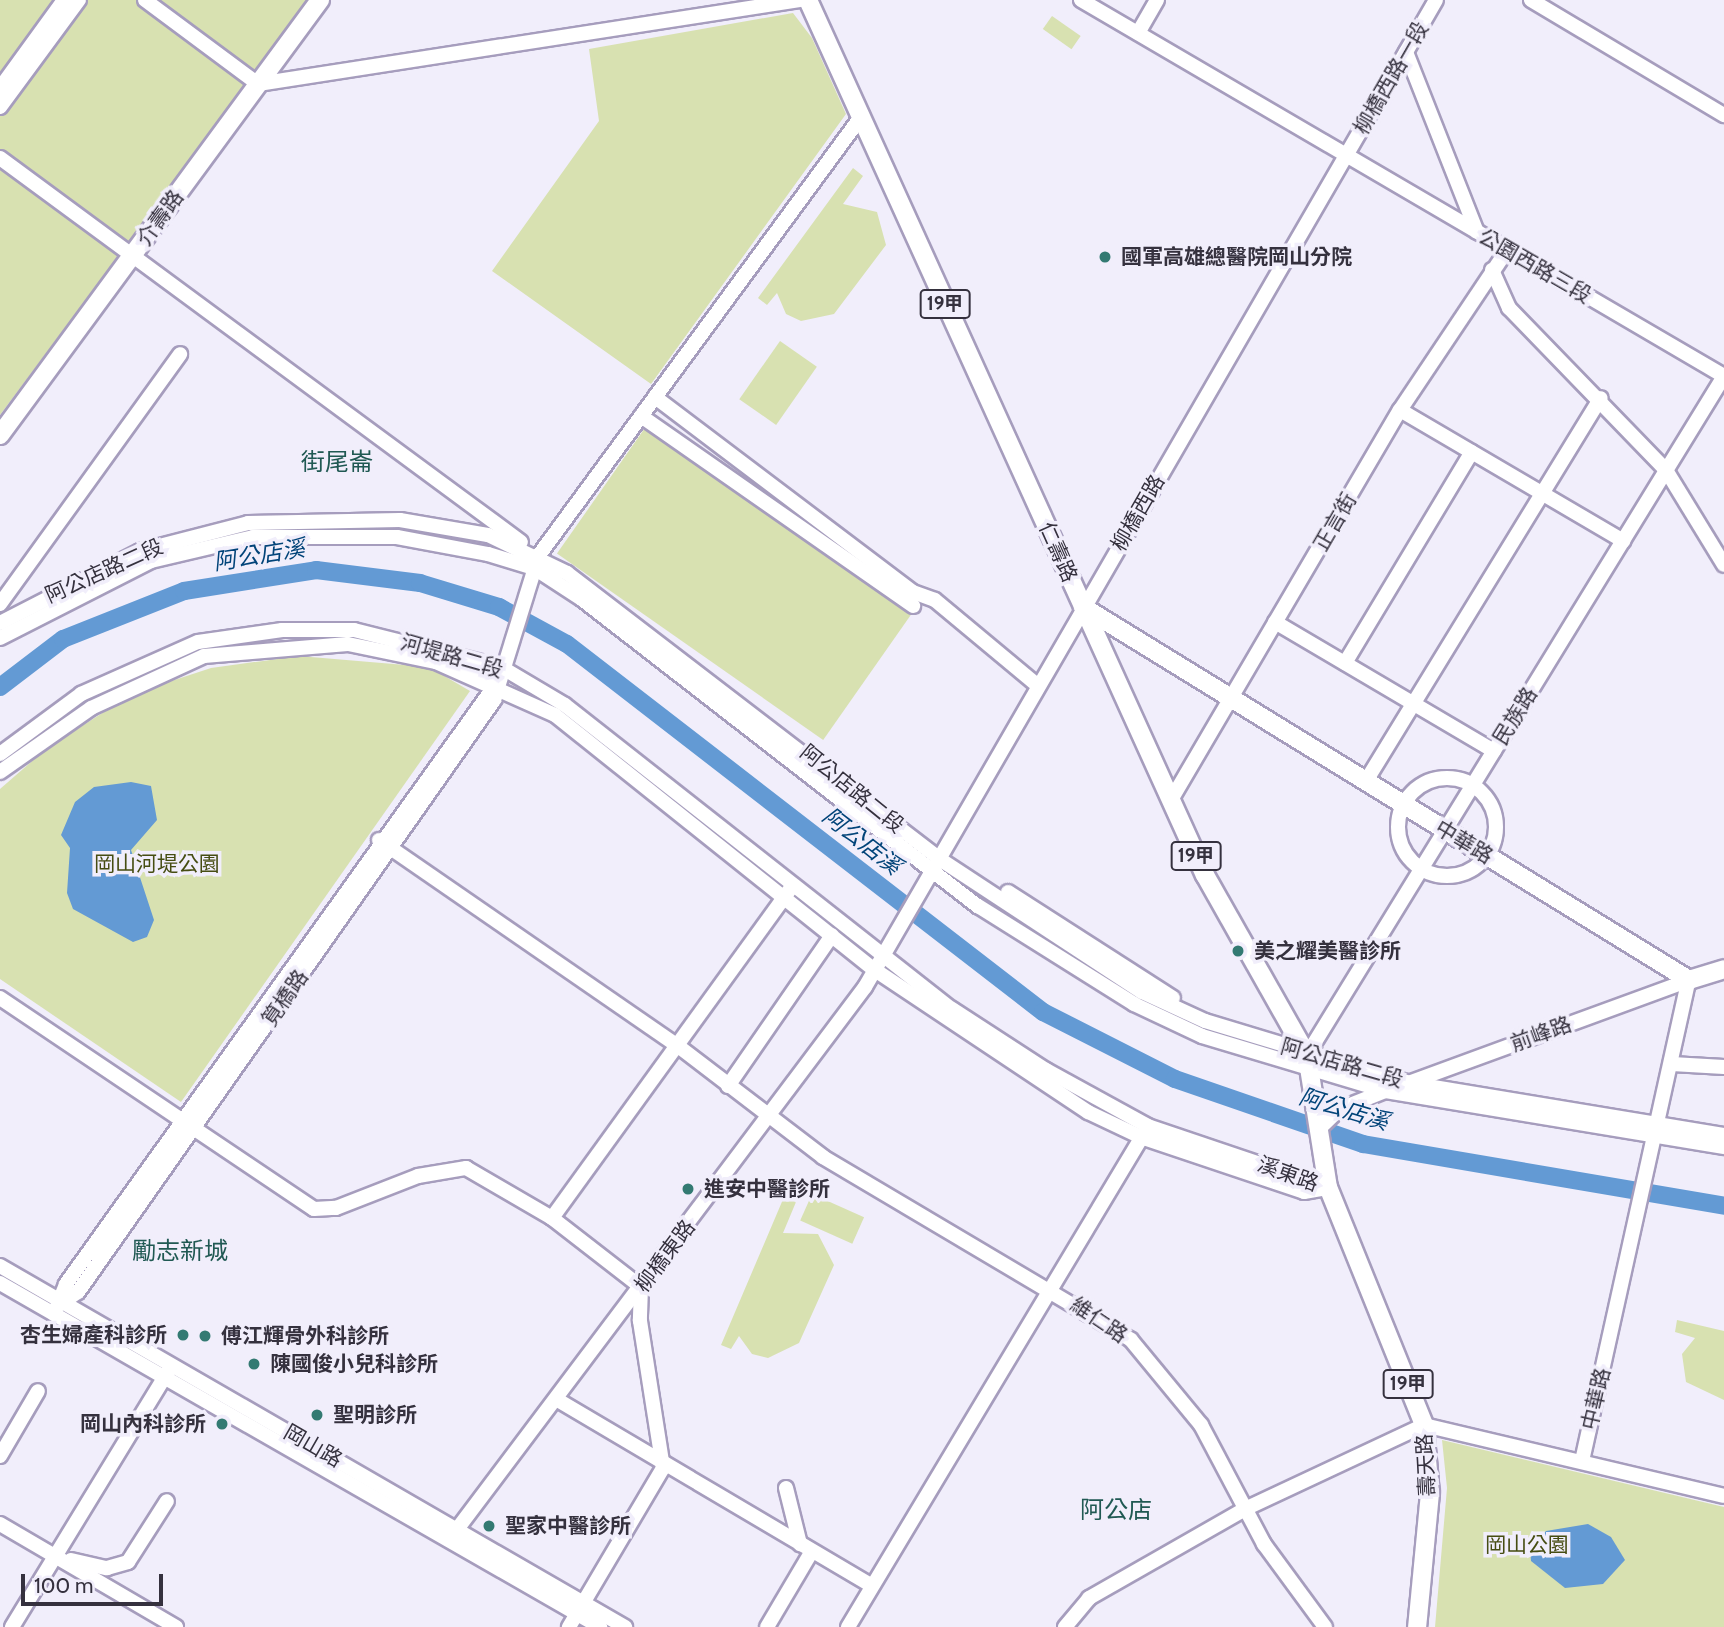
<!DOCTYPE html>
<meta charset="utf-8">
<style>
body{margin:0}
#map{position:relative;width:1724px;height:1627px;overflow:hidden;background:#f1eefb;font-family:Cabin,"Noto Sans TC",sans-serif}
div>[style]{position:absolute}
.green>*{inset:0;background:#d8e1b1;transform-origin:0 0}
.water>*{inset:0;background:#639ad4}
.river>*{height:18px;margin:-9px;padding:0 9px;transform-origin:9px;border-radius:9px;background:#639ad4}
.roads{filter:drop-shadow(2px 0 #a69dbd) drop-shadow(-2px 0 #a69dbd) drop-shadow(0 2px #a69dbd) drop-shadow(0 -2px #a69dbd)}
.minor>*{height:14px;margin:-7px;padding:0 7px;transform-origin:7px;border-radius:7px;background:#fff}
.minor>.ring{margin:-7px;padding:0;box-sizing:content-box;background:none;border:14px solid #fff;border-radius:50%}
.major>*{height:18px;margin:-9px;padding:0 9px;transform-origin:9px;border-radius:9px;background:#fff}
.dots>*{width:19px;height:19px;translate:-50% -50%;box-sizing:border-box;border:4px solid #f1eefb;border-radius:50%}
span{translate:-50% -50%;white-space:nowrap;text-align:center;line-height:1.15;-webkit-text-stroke:7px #f1eefb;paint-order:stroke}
.shield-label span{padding:2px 5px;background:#f1eefb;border:2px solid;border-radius:5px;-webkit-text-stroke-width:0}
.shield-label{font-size:19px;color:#35313e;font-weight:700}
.street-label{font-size:21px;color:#35313e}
.poi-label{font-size:21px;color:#35313e;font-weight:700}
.left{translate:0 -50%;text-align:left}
.right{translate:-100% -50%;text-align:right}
.park-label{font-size:21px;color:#464d12}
.water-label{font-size:23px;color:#024479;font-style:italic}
.quarter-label{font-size:24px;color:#205953}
.scale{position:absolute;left:21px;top:1574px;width:142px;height:32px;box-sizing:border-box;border:4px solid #35313e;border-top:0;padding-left:9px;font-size:21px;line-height:24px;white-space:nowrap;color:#35313e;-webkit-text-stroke:5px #f1eefb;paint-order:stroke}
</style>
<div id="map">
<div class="green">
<div style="clip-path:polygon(0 0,310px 0,0 415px)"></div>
<div style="clip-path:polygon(793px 13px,812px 38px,846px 114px,651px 384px,492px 271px,599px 121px,589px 49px)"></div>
<div style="left:1052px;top:16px;width:35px;height:16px;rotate:35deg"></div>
<div style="clip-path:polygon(853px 168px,863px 176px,843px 204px,877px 212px,886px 245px,834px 314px,801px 321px,786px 314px,777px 293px,767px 305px,758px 298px)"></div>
<div style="left:780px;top:341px;width:45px;height:71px;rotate:35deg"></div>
<div style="left:647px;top:425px;width:325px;height:157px;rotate:35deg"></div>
<div style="clip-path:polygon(299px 656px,429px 667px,470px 691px,181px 1102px,0 979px,0 789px,46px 749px,132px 694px,211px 668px)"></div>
<div style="left:812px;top:1194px;width:57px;height:29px;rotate:24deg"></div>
<div style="clip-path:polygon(784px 1197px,796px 1202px,783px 1233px,818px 1234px,834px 1265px,799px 1343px,768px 1358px,752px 1354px,739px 1336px,731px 1349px,721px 1345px)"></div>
<div style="clip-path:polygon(1677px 1320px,1724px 1331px,1724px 1400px,1686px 1382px,1682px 1354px,1695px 1338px,1675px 1332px)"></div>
<div style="clip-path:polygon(1442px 1440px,1724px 1507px,1724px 1627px,1435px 1627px,1447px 1488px)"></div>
</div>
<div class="water">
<div style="clip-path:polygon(131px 782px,151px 786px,157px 820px,131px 850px,154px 920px,147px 937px,133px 942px,73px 909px,67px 893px,70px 848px,61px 835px,75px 802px,94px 787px)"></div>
<div style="clip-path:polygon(1588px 1524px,1611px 1537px,1625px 1560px,1603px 1584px,1565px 1588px,1531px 1561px,1530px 1549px,1546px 1531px)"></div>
</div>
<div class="river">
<div style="left:0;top:687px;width:79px;rotate:-37.3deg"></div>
<div style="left:63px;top:639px;width:130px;rotate:-21.6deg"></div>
<div style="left:184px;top:591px;width:134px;rotate:-9deg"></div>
<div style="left:316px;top:570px;width:105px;rotate:7.1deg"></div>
<div style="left:420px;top:583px;width:83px;rotate:16.9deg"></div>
<div style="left:499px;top:607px;width:77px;rotate:28.6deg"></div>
<div style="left:567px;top:644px;width:602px;rotate:37.71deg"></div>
<div style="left:1043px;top:1012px;width:148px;rotate:26.9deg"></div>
<div style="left:1175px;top:1079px;width:199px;rotate:19.1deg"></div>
<div style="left:1363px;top:1144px;width:366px;rotate:9.7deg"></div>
</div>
<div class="roads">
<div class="minor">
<div style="left:145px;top:0;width:141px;rotate:36.6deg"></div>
<div style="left:258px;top:84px;width:548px;rotate:-8.81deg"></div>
<div style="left:1081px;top:0;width:745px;rotate:30.32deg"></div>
<div style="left:1531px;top:0;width:225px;rotate:30.8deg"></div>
<div style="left:1138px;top:33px;width:38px;rotate:-60deg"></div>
<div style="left:1406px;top:52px;width:193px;rotate:68.5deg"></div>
<div style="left:0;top:88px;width:109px;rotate:-54deg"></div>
<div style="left:0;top:107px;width:133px;rotate:-53.6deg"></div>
<div style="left:0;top:158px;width:647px;rotate:36.39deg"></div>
<div style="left:1492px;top:270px;width:42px;rotate:65.9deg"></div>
<div style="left:1509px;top:308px;width:226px;rotate:45.9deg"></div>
<div style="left:1666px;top:470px;width:111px;rotate:58.6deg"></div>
<div style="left:655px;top:397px;width:323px;rotate:37.1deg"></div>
<div style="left:913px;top:592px;width:23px;rotate:20deg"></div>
<div style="left:935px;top:600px;width:133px;rotate:39.8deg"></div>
<div style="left:1400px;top:410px;width:259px;rotate:30.4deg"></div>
<div style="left:641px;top:416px;width:332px;rotate:34.9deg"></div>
<div style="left:0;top:604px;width:308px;rotate:-54.2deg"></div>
<div style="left:1275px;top:622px;width:254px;rotate:30.5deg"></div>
<div style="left:0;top:623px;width:157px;rotate:-27.2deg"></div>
<div style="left:140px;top:551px;width:112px;rotate:-14.5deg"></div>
<div style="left:248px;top:523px;width:152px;rotate:-1.1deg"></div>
<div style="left:400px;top:520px;width:89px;rotate:9.7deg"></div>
<div style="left:488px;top:535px;width:88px;rotate:25.7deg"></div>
<div style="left:567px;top:573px;width:468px;rotate:37.5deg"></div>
<div style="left:938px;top:858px;width:244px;rotate:33.3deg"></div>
<div style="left:1142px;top:992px;width:69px;rotate:24.7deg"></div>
<div style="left:1205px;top:1021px;width:214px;rotate:16.8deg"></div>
<div style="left:1410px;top:1083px;width:318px;rotate:9.4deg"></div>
<div style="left:0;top:638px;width:169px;rotate:-27deg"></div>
<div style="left:151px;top:561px;width:105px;rotate:-13.2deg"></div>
<div style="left:253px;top:537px;width:144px"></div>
<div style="left:397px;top:537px;width:93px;rotate:10.6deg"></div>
<div style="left:488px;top:554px;width:48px;rotate:16.9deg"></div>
<div style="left:534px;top:568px;width:59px;rotate:33.1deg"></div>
<div style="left:583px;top:600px;width:500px;rotate:37.8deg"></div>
<div style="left:978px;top:906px;width:184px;rotate:32.1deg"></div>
<div style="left:1134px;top:1004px;width:75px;rotate:25.2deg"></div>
<div style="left:1202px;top:1036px;width:191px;rotate:16.7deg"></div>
<div style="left:1385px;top:1091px;width:344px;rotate:9.4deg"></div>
<div style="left:1345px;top:663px;width:246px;rotate:-59deg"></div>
<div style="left:0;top:754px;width:101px;rotate:-36.5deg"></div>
<div style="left:81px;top:694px;width:128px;rotate:-24deg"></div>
<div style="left:198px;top:642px;width:85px;rotate:-8.1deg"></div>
<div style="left:282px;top:630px;width:72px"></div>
<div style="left:354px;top:630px;width:152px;rotate:14.1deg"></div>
<div style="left:501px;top:667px;width:74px;rotate:30.7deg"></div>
<div style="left:565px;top:705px;width:492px;rotate:38.2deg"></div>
<div style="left:952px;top:1009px;width:112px;rotate:33deg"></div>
<div style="left:1046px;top:1070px;width:116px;rotate:28.8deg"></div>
<div style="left:1148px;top:1126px;width:190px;rotate:18.7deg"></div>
<div style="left:0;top:772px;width:111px;rotate:-35.1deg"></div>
<div style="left:91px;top:708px;width:124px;rotate:-24.7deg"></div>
<div style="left:204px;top:656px;width:144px;rotate:-4.8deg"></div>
<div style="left:348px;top:644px;width:90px;rotate:11.6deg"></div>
<div style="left:436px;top:662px;width:130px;rotate:24deg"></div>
<div style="left:555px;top:715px;width:409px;rotate:38.6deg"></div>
<div style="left:875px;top:970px;width:256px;rotate:33.7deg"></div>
<div style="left:1088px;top:1112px;width:59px;rotate:25.3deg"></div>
<div style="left:1141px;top:1137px;width:172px;rotate:18.6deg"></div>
<div style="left:1304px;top:1192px;width:23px;rotate:-10deg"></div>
<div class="ring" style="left:1398px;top:778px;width:84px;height:84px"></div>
<div style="left:1366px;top:781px;width:449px;rotate:-58.5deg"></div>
<div style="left:1171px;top:800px;width:452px;rotate:-59.6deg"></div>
<div style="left:1400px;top:410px;width:192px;rotate:-56.2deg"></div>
<div style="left:379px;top:840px;width:363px;rotate:34.6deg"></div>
<div style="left:678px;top:1046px;width:183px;rotate:37.4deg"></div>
<div style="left:823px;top:1157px;width:358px;rotate:30.7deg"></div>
<div style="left:1131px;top:1340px;width:110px;rotate:50.5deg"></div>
<div style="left:1201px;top:1425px;width:135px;rotate:62.1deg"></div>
<div style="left:1264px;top:1544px;width:103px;rotate:53.7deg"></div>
<div style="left:1008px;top:892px;width:196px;rotate:32.7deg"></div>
<div style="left:0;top:998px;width:378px;rotate:33.9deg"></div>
<div style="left:314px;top:1209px;width:22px;rotate:-3deg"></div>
<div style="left:336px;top:1208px;width:88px;rotate:-21.3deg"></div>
<div style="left:418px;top:1176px;width:49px;rotate:-9.5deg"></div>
<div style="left:466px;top:1168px;width:99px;rotate:30.2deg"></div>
<div style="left:552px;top:1218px;width:113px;rotate:37.8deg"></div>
<div style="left:641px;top:1287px;width:34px;rotate:92deg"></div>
<div style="left:640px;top:1321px;width:149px;rotate:81.1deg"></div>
<div style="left:663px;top:1468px;width:185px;rotate:120.6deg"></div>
<div style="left:1307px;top:1055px;width:797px;rotate:-58.44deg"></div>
<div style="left:1672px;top:1064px;width:52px;rotate:3.3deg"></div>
<div style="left:1411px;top:1082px;width:296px;rotate:-20.1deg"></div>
<div style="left:728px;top:1086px;width:183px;rotate:-55.4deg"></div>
<div style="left:1320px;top:1128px;width:28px;rotate:-44deg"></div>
<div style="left:1340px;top:1109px;width:48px;rotate:-21.8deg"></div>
<div style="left:552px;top:1218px;width:407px;rotate:-54.1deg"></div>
<div style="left:0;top:1266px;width:722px;rotate:30.01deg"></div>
<div style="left:0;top:1283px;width:692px;rotate:29.83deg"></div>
<div style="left:62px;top:1303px;width:19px;rotate:-35deg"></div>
<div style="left:78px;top:1292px;width:724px;rotate:-54.9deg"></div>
<div style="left:494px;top:700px;width:152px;rotate:-72.8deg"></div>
<div style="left:539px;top:555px;width:544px;rotate:-53.68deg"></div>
<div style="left:54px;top:1314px;width:32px;rotate:-68deg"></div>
<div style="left:66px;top:1284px;width:738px;rotate:-54.37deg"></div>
<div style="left:556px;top:1399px;width:367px;rotate:30.6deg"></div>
<div style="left:0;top:1456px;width:75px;rotate:-59.7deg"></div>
<div style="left:1582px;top:1461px;width:493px;rotate:-77.5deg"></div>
<div style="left:786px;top:1488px;width:58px;rotate:76deg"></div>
<div style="left:0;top:1524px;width:204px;rotate:30.3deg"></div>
<div style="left:449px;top:1540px;width:692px;rotate:-53.05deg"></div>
<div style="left:865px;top:987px;width:1140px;rotate:-59.95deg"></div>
<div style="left:71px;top:1560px;width:37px;rotate:13deg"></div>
<div style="left:107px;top:1568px;width:22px;rotate:-16deg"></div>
<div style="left:128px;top:1562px;width:72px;rotate:-57.4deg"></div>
<div style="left:12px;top:1627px;width:301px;rotate:-58.6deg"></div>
<div style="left:767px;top:1627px;width:88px;rotate:-59.4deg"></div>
<div style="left:848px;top:1627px;width:579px;rotate:-59.05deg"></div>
<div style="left:1065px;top:1627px;width:38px;rotate:-50deg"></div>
<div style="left:1089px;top:1598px;width:182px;rotate:-29.7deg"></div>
<div style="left:1247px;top:1508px;width:195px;rotate:-25.1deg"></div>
<div style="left:1424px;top:1425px;width:308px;rotate:13.3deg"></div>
</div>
<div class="major">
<div style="left:808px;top:0;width:961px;rotate:65.6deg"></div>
<div style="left:1205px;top:875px;width:207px;rotate:60.5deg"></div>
<div style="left:1307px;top:1055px;width:134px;rotate:81deg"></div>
<div style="left:1328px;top:1187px;width:257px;rotate:68deg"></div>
<div style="left:1424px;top:1425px;width:68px;rotate:85deg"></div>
<div style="left:1430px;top:1493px;width:135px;rotate:95.5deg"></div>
<div style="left:0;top:435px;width:540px;rotate:-53.66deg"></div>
<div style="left:1083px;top:607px;width:712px;rotate:31.61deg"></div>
<div style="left:1689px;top:980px;width:37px;rotate:-17deg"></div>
</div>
</div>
<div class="dots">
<div style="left:1105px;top:257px;background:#337a72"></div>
<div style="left:1238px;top:951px;background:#337a72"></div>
<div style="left:688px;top:1189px;background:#337a72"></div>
<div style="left:183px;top:1335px;background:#337a72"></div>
<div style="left:205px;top:1336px;background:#337a72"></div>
<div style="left:254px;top:1364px;background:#337a72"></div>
<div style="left:317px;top:1415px;background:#337a72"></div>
<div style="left:222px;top:1424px;background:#337a72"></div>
<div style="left:489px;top:1526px;background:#337a72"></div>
</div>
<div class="shield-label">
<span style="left:945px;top:304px">19甲</span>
<span style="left:1196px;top:856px">19甲</span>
<span style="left:1408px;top:1384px">19甲</span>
</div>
<div class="street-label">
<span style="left:1391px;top:78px;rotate:-60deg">柳橋西路一段</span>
<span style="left:160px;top:218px;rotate:-54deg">介壽路</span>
<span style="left:1535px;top:266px;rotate:30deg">公園西路三段</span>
<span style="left:1138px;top:513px;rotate:-60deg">柳橋西路</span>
<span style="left:1335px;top:522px;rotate:-60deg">正言街</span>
<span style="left:1058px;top:552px;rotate:66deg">仁壽路</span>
<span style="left:104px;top:571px;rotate:-24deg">阿公店路二段</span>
<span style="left:452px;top:656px;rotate:16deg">河堤路二段</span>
<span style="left:1515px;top:716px;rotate:-58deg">民族路</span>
<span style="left:852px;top:789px;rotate:39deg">阿公店路二段</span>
<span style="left:1464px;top:842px;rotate:31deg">中華路</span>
<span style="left:285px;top:998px;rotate:-55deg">筧橋路</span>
<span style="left:1541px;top:1034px;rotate:-20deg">前峰路</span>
<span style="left:1342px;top:1063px;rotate:16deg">阿公店路二段</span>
<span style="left:1288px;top:1174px;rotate:20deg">溪東路</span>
<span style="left:665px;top:1256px;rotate:-53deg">柳橋東路</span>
<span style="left:1099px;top:1320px;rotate:34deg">維仁路</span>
<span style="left:1596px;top:1399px;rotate:-77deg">中華路</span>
<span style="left:313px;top:1446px;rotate:30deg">岡山路</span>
<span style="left:1426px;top:1465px;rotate:-93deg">壽天路</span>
</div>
<div class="poi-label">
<span class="left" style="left:1121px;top:257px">國軍高雄總醫院岡山分院</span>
<span class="left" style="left:1254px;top:951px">美之耀美醫診所</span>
<span class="left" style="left:704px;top:1189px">進安中醫診所</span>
<span class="right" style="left:167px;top:1335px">杏生婦產科診所</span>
<span class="left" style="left:221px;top:1336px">傅江輝骨外科診所</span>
<span class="left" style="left:270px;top:1364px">陳國俊小兒科診所</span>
<span class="left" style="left:333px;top:1415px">聖明診所</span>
<span class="right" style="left:206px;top:1424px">岡山內科診所</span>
<span class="left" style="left:505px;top:1526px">聖家中醫診所</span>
</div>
<div class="park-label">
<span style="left:157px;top:864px">岡山河堤公園</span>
<span style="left:1527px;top:1545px">岡山公園</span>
</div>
<div class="water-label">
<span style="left:259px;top:555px;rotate:-9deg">阿公店溪</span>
<span style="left:862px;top:841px;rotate:38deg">阿公店溪</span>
<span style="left:1344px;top:1109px;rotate:17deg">阿公店溪</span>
</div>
<div class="quarter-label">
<span style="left:337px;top:462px">街尾崙</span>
<span style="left:180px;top:1251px">勵志新城</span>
<span style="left:1116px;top:1510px">阿公店</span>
</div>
<div class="scale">100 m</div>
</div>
